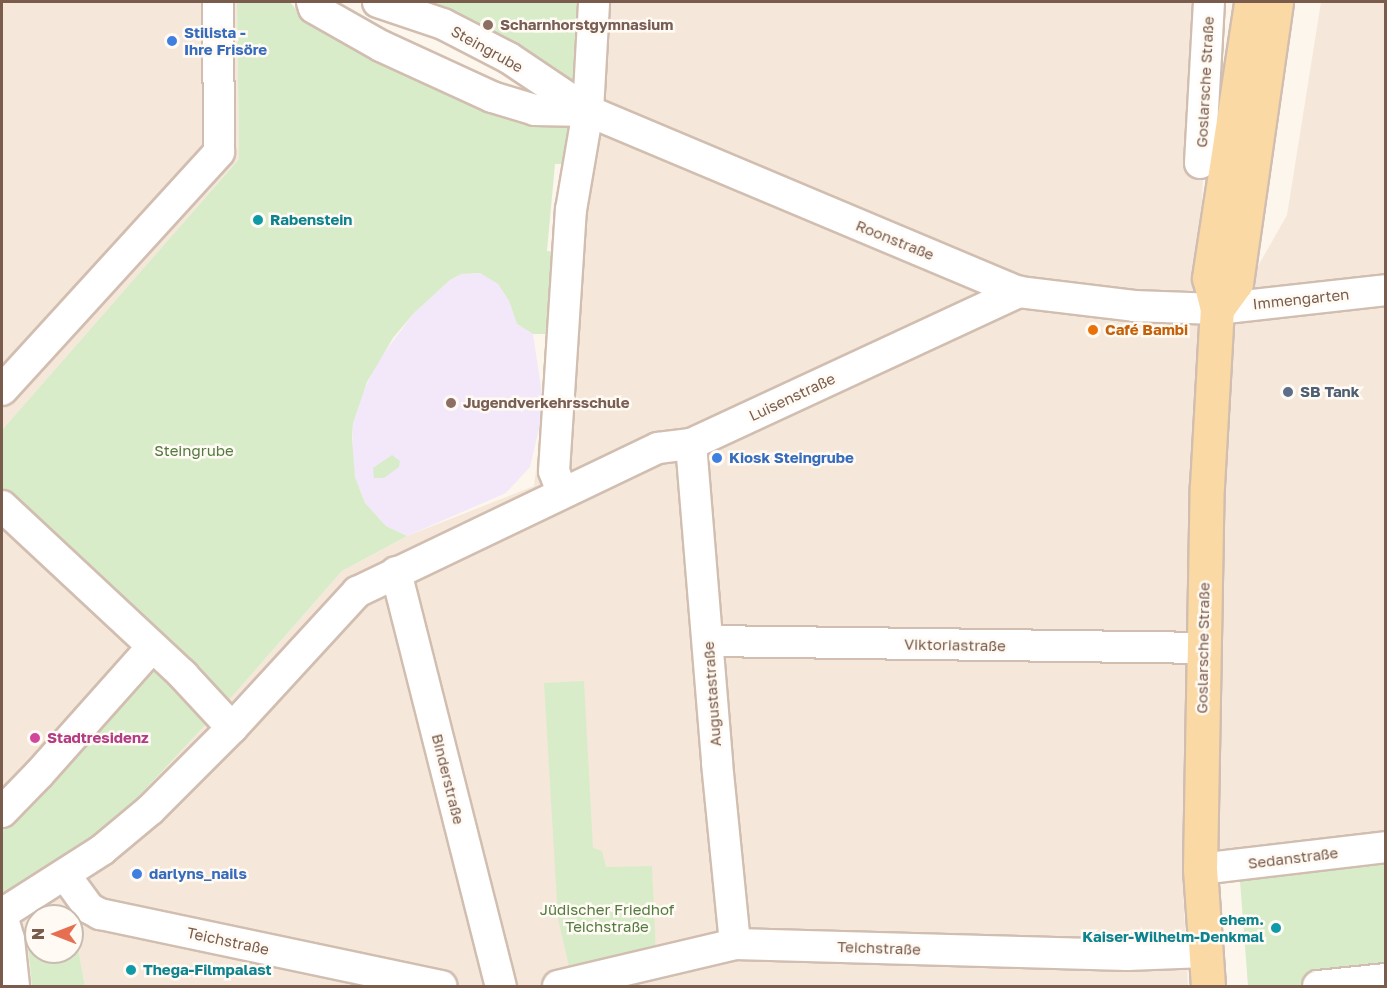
<!DOCTYPE html>
<meta charset="utf-8">
<style>
body{margin:0}
#map{position:relative;width:1387px;height:988px;overflow:hidden;background:#fdf6ec;font-family:"Golos Text",sans-serif}
div>[style]{position:absolute}
.residential>*{inset:0;background:#f5e8da}
.education>*{inset:0;background:#f3e8fa}
.green>*{inset:0;background:#d8ecc9}
.roads{filter:drop-shadow(2px 0 #d1beb0) drop-shadow(-2px 0 #d1beb0) drop-shadow(0 2px #d1beb0) drop-shadow(0 -2px #d1beb0)}
.minor>*{height:30px;margin:-15px;padding:0 15px;transform-origin:15px;border-radius:15px;background:#fff}
.major>*{height:33px;margin:-16.5px;padding:0 16.5px;transform-origin:16.5px;border-radius:16.5px;background:#fbd9a5}
.dots>*{width:16px;height:16px;translate:-50% -50%;box-sizing:border-box;border:3px solid #fffaf3;border-radius:50%}
span{translate:-50% -50%;white-space:nowrap;text-align:center;line-height:1.15;-webkit-text-stroke:5px #fffaf3;paint-order:stroke}
.education-label{font-size:15px;color:#785e54;font-weight:700}
.left{translate:0 -50%;text-align:left}
.shop-label{font-size:15px;color:#366cbe;font-weight:700}
.street-label{font-size:15px;color:#7a5c4d}
.culture-label{font-size:15px;color:#0d838f;font-weight:700}
.right{translate:-100% -50%;text-align:right}
.food-label{font-size:15px;color:#c56008;font-weight:700}
.service-label{font-size:15px;color:#4e5e75;font-weight:700}
.park-label{font-size:15px;color:#537a41}
.hotel-label{font-size:15px;color:#b23c85;font-weight:700}
.frame{position:absolute;inset:0;border:3px solid #7a5c4d;pointer-events:none}
.north{position:absolute;left:24px;top:904px;width:60px;height:60px;box-sizing:border-box;background:#fffaf3;border:2px solid #cabbb1;border-radius:50%;rotate:270deg;font-size:16px;font-weight:700;line-height:24px;text-align:center;color:#7a5c4d}
.north::after{content:'';display:block;margin:auto;width:21px;height:27px;background:#e76f51;clip-path:polygon(50% 0,100% 100%,50% 72%,0 100%)}
</style>
<div id="map">
<div class="residential">
<div style="clip-path:polygon(2px 2px,237px 2px,239px 159px,2px 430px)"></div>
<div style="clip-path:polygon(583px 2px,1211px 2px,1197px 313px,1232px 312px,1287px 215px,1321px 2px,1385px 2px,1385px 861px,1183px 888px,1188px 986px,85px 986px,72px 916px,36px 916px,36px 926px,27px 935px,32px 986px,2px 986px,2px 894px,42px 870px,127px 809px,236px 692px,342px 571px,407px 536px,534px 486px,544px 407px,566px 146px,588px 111px)"></div>
<div style="clip-path:polygon(2px 492px,173px 648px,52px 779px,2px 827px)"></div>
</div>
<div class="education">
<div style="clip-path:polygon(481px 273px,498px 284px,509px 301px,517px 324px,533px 334px,544px 407px,530px 467px,506px 493px,407px 536px,386px 526px,365px 503px,355px 477px,352px 453px,353px 423px,360px 398px,378px 361px,414px 313px,450px 280px,461px 274px)"></div>
</div>
<div class="green">
<div style="clip-path:polygon(237px 2px,290px 2px,302px 17px,365px 53px,478px 109px,551px 123px,517px 49px,424px 2px,583px 2px,588px 111px,566px 146px,565px 164px,555px 164px,547px 251px,556px 252px,550px 334px,533px 334px,517px 324px,509px 301px,498px 284px,480px 273px,461px 274px,450px 280px,414px 313px,393px 338px,367px 382px,353px 423px,352px 438px,355px 477px,365px 503px,386px 526px,407px 536px,342px 571px,236px 692px,127px 809px,78px 848px,2px 894px,2px 827px,52px 779px,173px 648px,2px 492px,2px 430px,239px 159px)"></div>
<div style="clip-path:polygon(392px 455px,400px 461px,399px 467px,384px 478px,374px 478px,373px 468px)"></div>
<div style="clip-path:polygon(584px 681px,593px 848px,602px 851px,606px 867px,652px 866px,656px 955px,571px 975px,558px 919px,544px 683px)"></div>
<div style="clip-path:polygon(1385px 861px,1385px 981px,1341px 986px,1248px 986px,1240px 881px)"></div>
<div style="clip-path:polygon(36px 926px,36px 952px,72px 952px,74px 926px,85px 986px,32px 986px,27px 935px)"></div>
</div>
<div class="roads">
<div class="minor">
<div style="left:312px;top:2px;width:6px;rotate:72deg"></div>
<div style="left:314px;top:8px;width:77px;rotate:29.6deg"></div>
<div style="left:381px;top:46px;width:122px;rotate:24.7deg"></div>
<div style="left:492px;top:97px;width:45px;rotate:16.8deg"></div>
<div style="left:535px;top:110px;width:53px;rotate:1.1deg"></div>
<div style="left:378px;top:2px;width:69px;rotate:18.7deg"></div>
<div style="left:443px;top:24px;width:74px;rotate:27.3deg"></div>
<div style="left:509px;top:58px;width:95px;rotate:33.9deg"></div>
<div style="left:588px;top:111px;width:467px;rotate:22.8deg"></div>
<div style="left:1019px;top:292px;width:116px;rotate:6.9deg"></div>
<div style="left:1134px;top:306px;width:83px;rotate:2.1deg"></div>
<div style="left:1217px;top:309px;width:170px;rotate:-6.4deg"></div>
<div style="left:1200px;top:163px;width:161px;rotate:-86.8deg"></div>
<div style="left:2px;top:390px;width:322px;rotate:-47.6deg"></div>
<div style="left:219px;top:152px;width:150px;rotate:-90.4deg"></div>
<div style="left:691px;top:444px;width:320px;rotate:85.3deg"></div>
<div style="left:717px;top:763px;width:182px;rotate:84.3deg"></div>
<div style="left:562px;top:492px;width:22px;rotate:-111deg"></div>
<div style="left:554px;top:471px;width:262px;rotate:-86.3deg"></div>
<div style="left:571px;top:210px;width:100px;rotate:-80.3deg"></div>
<div style="left:588px;top:111px;width:109px;rotate:-86.8deg"></div>
<div style="left:2px;top:506px;width:248px;rotate:43deg"></div>
<div style="left:183px;top:675px;width:72px;rotate:47.2deg"></div>
<div style="left:396px;top:572px;width:427px;rotate:75.8deg"></div>
<div style="left:708px;top:641px;width:495px;rotate:0.8deg"></div>
<div style="left:2px;top:812px;width:53px;rotate:-45.8deg"></div>
<div style="left:39px;top:774px;width:170px;rotate:-48.3deg"></div>
<div style="left:1200px;top:869px;width:187px;rotate:-6.7deg"></div>
<div style="left:65px;top:875px;width:41px;rotate:54deg"></div>
<div style="left:89px;top:908px;width:13px;rotate:29deg"></div>
<div style="left:100px;top:914px;width:349px;rotate:11.9deg"></div>
<div style="left:2px;top:914px;width:119px;rotate:-32.6deg"></div>
<div style="left:102px;top:850px;width:62px;rotate:-39.8deg"></div>
<div style="left:150px;top:810px;width:116px;rotate:-45deg"></div>
<div style="left:232px;top:728px;width:185px;rotate:-47.4deg"></div>
<div style="left:357px;top:592px;width:334px;rotate:-25.6deg"></div>
<div style="left:658px;top:448px;width:33px;rotate:-7deg"></div>
<div style="left:691px;top:444px;width:362px;rotate:-24.9deg"></div>
<div style="left:2px;top:915px;width:25px;rotate:74deg"></div>
<div style="left:9px;top:939px;width:47px;rotate:83.9deg"></div>
<div style="left:558px;top:986px;width:182px;rotate:-13.3deg"></div>
<div style="left:735px;top:944px;width:392px;rotate:1.6deg"></div>
<div style="left:1127px;top:955px;width:78px;rotate:-2.2deg"></div>
<div style="left:1318px;top:986px;width:68px;rotate:-5.9deg"></div>
</div>
<div class="major">
<div style="left:1217px;top:309px;width:32px;rotate:-54deg"></div>
<div style="left:1236px;top:283px;width:284px;rotate:-81.9deg"></div>
<div style="left:1208px;top:986px;width:117px;rotate:-93.9deg"></div>
<div style="left:1200px;top:869px;width:383px;rotate:-89deg"></div>
<div style="left:1207px;top:486px;width:177px;rotate:-86.8deg"></div>
<div style="left:1217px;top:309px;width:32px;rotate:-104deg"></div>
<div style="left:1209px;top:278px;width:279px;rotate:-81.3deg"></div>
</div>
</div>
<div class="dots">
<div style="left:488px;top:25px;background:#8d6e63"></div>
<div style="left:172px;top:41px;background:#3f7fe0"></div>
<div style="left:258px;top:220px;background:#0f9aa8"></div>
<div style="left:1093px;top:330px;background:#e8710a"></div>
<div style="left:1288px;top:392px;background:#5c6f8a"></div>
<div style="left:451px;top:403px;background:#8d6e63"></div>
<div style="left:717px;top:458px;background:#3f7fe0"></div>
<div style="left:35px;top:738px;background:#d1479c"></div>
<div style="left:137px;top:874px;background:#3f7fe0"></div>
<div style="left:1276px;top:928px;background:#0f9aa8"></div>
<div style="left:131px;top:970px;background:#0f9aa8"></div>
</div>
<div class="education-label">
<span class="left" style="left:500px;top:25px">Scharnhorstgymnasium</span>
<span class="left" style="left:463px;top:403px">Jugendverkehrsschule</span>
</div>
<div class="shop-label">
<span class="left" style="left:184px;top:41px">Stilista -<br>Ihre Frisöre</span>
<span class="left" style="left:729px;top:458px">Kiosk Steingrube</span>
<span class="left" style="left:149px;top:874px">darlyns_nails</span>
</div>
<div class="street-label">
<span style="left:487px;top:49px;rotate:29deg">Steingrube</span>
<span style="left:1205px;top:82px;rotate:-87deg">Goslarsche Straße</span>
<span style="left:895px;top:240px;rotate:22deg">Roonstraße</span>
<span style="left:1301px;top:299px;rotate:-6deg">Immengarten</span>
<span style="left:792px;top:397px;rotate:-25deg">Luisenstraße</span>
<span style="left:955px;top:645px;rotate:1deg">Viktoriastraße</span>
<span style="left:1203px;top:648px;rotate:-89deg">Goslarsche Straße</span>
<span style="left:712px;top:694px;rotate:-94deg">Augustastraße</span>
<span style="left:448px;top:779px;rotate:76deg">Binderstraße</span>
<span style="left:1293px;top:858px;rotate:-7deg">Sedanstraße</span>
<span style="left:228px;top:941px;rotate:12deg">Teichstraße</span>
<span style="left:879px;top:948px;rotate:2deg">Teichstraße</span>
</div>
<div class="culture-label">
<span class="left" style="left:270px;top:220px">Rabenstein</span>
<span class="right" style="left:1264px;top:928px">ehem.<br>Kaiser-Wilhelm-Denkmal</span>
<span class="left" style="left:143px;top:970px">Thega-Filmpalast</span>
</div>
<div class="food-label">
<span class="left" style="left:1105px;top:330px">Café Bambi</span>
</div>
<div class="service-label">
<span class="left" style="left:1300px;top:392px">SB Tank</span>
</div>
<div class="park-label">
<span style="left:194px;top:451px">Steingrube</span>
<span style="left:607px;top:918px">Jüdischer Friedhof<br>Teichstraße</span>
</div>
<div class="hotel-label">
<span class="left" style="left:47px;top:738px">Stadtresidenz</span>
</div>
<div class="frame"></div>
<div class="north">N</div>
</div>
